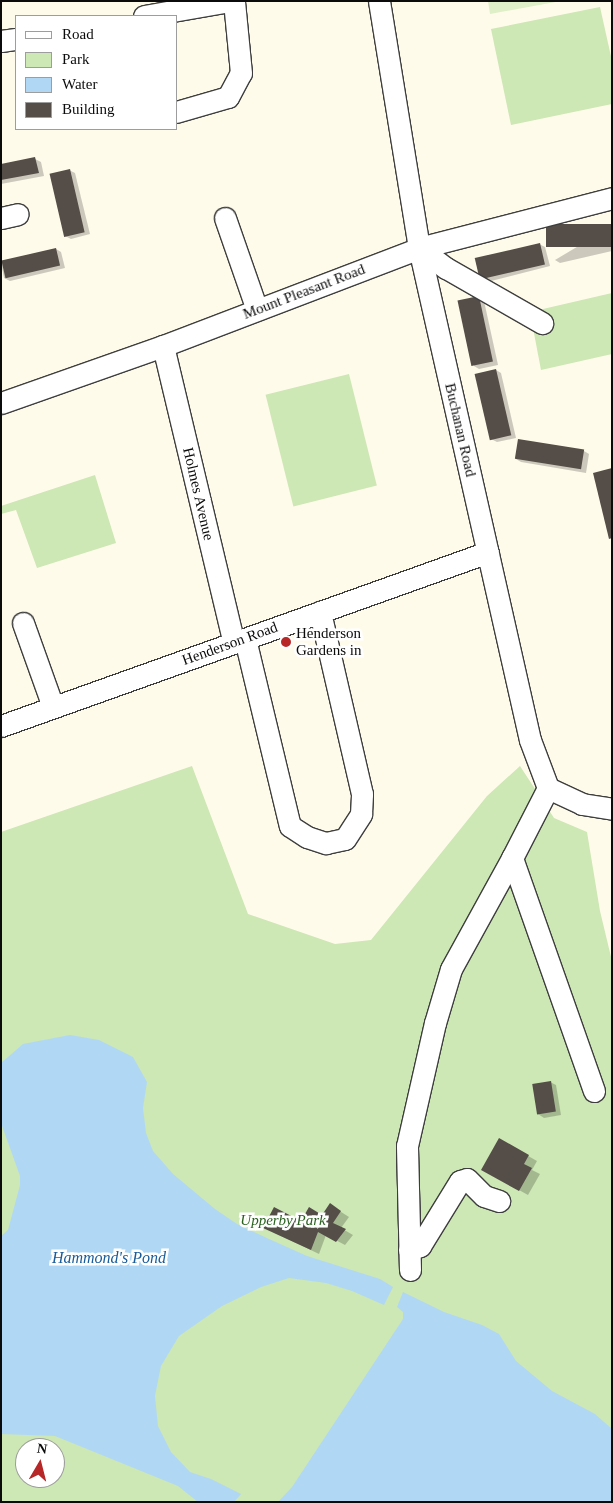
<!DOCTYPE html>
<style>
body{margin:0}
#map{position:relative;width:613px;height:1503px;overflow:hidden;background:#fffbea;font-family:"Times New Roman",serif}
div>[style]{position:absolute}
.green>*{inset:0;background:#cde7b5;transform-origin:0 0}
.pitch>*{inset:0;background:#dfefc7}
.water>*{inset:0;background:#b0d8f5}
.shadow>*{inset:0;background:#0003}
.building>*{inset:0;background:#544d48;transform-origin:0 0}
.roads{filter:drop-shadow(1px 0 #3e3e3e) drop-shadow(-1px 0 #3e3e3e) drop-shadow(0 1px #3e3e3e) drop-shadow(0 -1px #3e3e3e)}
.minor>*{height:21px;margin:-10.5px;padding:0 10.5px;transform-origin:10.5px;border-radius:10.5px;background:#fff}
.dots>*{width:14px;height:14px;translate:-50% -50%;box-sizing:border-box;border:2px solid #fff;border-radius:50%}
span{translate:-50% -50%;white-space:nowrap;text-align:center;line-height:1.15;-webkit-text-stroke:5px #fff;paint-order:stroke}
.street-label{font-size:15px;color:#0b0b0b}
.poi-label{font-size:15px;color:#0b0b0b}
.left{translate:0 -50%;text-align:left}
.park-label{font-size:15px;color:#29611e;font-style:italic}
.water-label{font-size:16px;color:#185c9a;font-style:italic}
.frame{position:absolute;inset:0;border:2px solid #0b0b0b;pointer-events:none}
.legend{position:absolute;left:15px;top:15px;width:162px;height:115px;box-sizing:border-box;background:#fff;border:1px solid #9d9d9d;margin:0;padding:6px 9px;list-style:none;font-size:15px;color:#0b0b0b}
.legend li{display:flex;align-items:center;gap:10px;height:25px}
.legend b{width:25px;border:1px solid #9d9d9d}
.north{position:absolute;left:15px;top:1438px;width:50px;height:50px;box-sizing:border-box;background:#fff;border:1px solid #9d9d9d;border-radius:50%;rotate:8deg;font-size:14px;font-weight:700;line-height:20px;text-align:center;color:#0b0b0b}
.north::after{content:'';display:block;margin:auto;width:18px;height:22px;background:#b82728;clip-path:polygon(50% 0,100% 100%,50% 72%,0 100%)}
</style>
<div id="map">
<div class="green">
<div style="clip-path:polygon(600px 7px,612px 61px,612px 104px,511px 125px,491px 29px)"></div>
<div style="clip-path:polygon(612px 293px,612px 354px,541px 370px,530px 312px)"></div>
<div style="left:349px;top:374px;width:115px;height:86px;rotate:76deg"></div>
<div style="clip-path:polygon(95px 475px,116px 543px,37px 568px,16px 510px,1px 514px,1px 506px)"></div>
<div style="clip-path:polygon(evenodd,192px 766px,248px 914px,335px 944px,371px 940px,487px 796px,520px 766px,554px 818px,587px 832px,600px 911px,612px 961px,612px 1502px,1px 1502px,1px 832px,192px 766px,25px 1448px,55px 1448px,55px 1478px,25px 1478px,25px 1448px)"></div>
</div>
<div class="pitch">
<div style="clip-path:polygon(488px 1px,561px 1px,490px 14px)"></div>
</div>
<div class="water">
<div style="clip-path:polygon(70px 1035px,99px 1040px,133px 1057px,147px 1082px,143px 1108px,146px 1133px,153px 1151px,173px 1174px,215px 1209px,237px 1224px,269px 1239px,307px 1256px,380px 1279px,393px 1287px,384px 1305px,352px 1291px,326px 1283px,289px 1278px,261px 1287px,222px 1306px,179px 1336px,161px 1366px,155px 1396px,158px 1426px,171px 1452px,190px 1472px,211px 1479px,241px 1494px,234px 1502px,198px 1502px,178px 1486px,55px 1436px,1px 1434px,1px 1236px,8px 1230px,20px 1185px,20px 1176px,1px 1123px,1px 1063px,23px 1044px)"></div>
<div style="clip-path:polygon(403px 1292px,444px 1312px,482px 1325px,499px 1334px,516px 1361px,552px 1391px,595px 1414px,612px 1429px,612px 1502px,278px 1502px,292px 1487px,403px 1319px,403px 1312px,397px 1307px)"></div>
</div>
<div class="shadow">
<div style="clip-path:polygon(35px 159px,41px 162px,44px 176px,1px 184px,1px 165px)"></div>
<div style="clip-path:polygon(69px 170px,75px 173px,90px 234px,71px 239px,65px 236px)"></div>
<div style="clip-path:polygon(612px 226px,612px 251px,560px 263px,555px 260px)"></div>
<div style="clip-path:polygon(539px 244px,545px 247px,550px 266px,487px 282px,482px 279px)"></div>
<div style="clip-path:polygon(56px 249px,61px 252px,65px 268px,10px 281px,4px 278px,1px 262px)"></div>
<div style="clip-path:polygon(479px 298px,484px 301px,498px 365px,479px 369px,474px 366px)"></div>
<div style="clip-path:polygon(496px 370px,501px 373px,516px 438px,497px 442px,491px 439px)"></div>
<div style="clip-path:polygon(519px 441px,584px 451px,589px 454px,586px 473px,521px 462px,516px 459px)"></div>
<div style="clip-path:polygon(550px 1082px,556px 1085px,561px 1115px,544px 1118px,538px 1114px)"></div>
<div style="clip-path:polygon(500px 1140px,537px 1161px,532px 1170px,540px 1174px,528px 1195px,483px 1170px)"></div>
<div style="clip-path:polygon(338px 1210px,349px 1217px,341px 1228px,353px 1235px,345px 1245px,326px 1235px,319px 1254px,273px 1232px)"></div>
</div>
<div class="building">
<div style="clip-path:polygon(35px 157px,39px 173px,1px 180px,1px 164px)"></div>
<div style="left:70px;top:169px;width:65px;height:21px;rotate:77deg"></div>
<div style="left:612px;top:224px;width:23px;height:66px;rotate:90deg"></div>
<div style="left:540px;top:243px;width:22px;height:67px;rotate:77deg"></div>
<div style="left:56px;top:248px;width:18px;height:56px;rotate:77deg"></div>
<div style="left:479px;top:296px;width:67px;height:22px;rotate:78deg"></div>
<div style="left:496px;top:369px;width:68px;height:22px;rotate:77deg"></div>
<div style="left:518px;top:439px;width:67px;height:20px;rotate:9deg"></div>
<div style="clip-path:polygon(612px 468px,612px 538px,609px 539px,593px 473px)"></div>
<div style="left:551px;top:1081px;width:31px;height:19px;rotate:81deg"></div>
<div style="clip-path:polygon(499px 1138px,529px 1155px,524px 1164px,532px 1168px,519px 1191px,481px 1170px)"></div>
<div style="clip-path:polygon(330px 1203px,341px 1211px,333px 1223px,346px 1229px,336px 1242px,318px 1232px,311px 1250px,263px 1228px,274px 1207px,301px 1221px,309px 1207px,322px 1215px)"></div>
</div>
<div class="roads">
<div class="minor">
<div style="left:379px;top:1px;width:250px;rotate:80.8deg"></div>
<div style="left:419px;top:248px;width:504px;rotate:77.29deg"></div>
<div style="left:530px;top:740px;width:51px;rotate:69.4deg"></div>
<div style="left:548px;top:788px;width:38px;rotate:25deg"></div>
<div style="left:582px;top:804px;width:30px;rotate:9deg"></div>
<div style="left:144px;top:16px;width:86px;rotate:-10deg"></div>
<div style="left:1px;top:41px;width:15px;rotate:-8deg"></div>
<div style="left:176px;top:112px;width:54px;rotate:-16.1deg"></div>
<div style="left:228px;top:97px;width:27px;rotate:-62deg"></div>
<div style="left:241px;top:73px;width:72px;rotate:-95.6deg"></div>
<div style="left:1px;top:218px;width:17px;rotate:-13deg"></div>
<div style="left:225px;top:218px;width:97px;rotate:70.8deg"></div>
<div style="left:419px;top:248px;width:34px;rotate:37deg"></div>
<div style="left:446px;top:268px;width:111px;rotate:29.8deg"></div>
<div style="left:163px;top:346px;width:305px;rotate:76.6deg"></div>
<div style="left:1px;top:403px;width:172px;rotate:-19.4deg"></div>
<div style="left:163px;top:346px;width:274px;rotate:-20.9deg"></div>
<div style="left:419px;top:248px;width:199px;rotate:-14.5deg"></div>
<div style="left:23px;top:623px;width:89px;rotate:70.3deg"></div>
<div style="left:245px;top:639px;width:192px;rotate:76.5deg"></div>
<div style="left:290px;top:826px;width:20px;rotate:33deg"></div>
<div style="left:307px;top:837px;width:20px;rotate:18deg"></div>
<div style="left:326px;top:843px;width:19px;rotate:-12deg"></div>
<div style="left:345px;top:839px;width:30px;rotate:-57deg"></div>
<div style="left:361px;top:814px;width:20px;rotate:-87deg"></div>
<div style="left:362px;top:794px;width:187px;rotate:-103deg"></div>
<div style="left:1px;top:726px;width:517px;rotate:-19.66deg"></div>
<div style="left:548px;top:788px;width:79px;rotate:117.2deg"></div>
<div style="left:512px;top:858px;width:247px;rotate:70.6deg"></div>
<div style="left:409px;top:1250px;width:12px;rotate:-20deg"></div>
<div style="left:420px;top:1246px;width:76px;rotate:-58.4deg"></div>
<div style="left:460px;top:1181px;width:7px;rotate:-16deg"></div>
<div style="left:467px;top:1179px;width:24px;rotate:45deg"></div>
<div style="left:484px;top:1196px;width:16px;rotate:18deg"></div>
<div style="left:410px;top:1270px;width:124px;rotate:-91.4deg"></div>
<div style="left:407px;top:1146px;width:126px;rotate:-77.2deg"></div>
<div style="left:435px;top:1023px;width:56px;rotate:-73.5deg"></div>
<div style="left:451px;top:969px;width:127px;rotate:-61.2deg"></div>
</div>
</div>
<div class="dots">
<div style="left:286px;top:642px;background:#b82728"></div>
</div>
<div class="street-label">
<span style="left:304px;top:292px;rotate:-21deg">Mount Pleasant Road</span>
<span style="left:460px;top:430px;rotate:77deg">Buchanan Road</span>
<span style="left:198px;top:494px;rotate:77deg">Holmes Avenue</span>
<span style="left:230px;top:644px;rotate:-20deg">Henderson Road</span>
</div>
<div class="poi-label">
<span class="left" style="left:296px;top:642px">Henderson<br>Gardens in</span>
</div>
<div class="park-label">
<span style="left:283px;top:1221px">Upperby Park</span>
</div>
<div class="water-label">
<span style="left:109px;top:1258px">Hammond's Pond</span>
</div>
<div class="frame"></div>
<ul class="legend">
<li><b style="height:6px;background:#fff"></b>Road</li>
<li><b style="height:14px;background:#cde7b5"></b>Park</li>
<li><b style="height:14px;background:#b0d8f5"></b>Water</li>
<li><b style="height:14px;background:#544d48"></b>Building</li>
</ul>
<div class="north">N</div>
</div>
